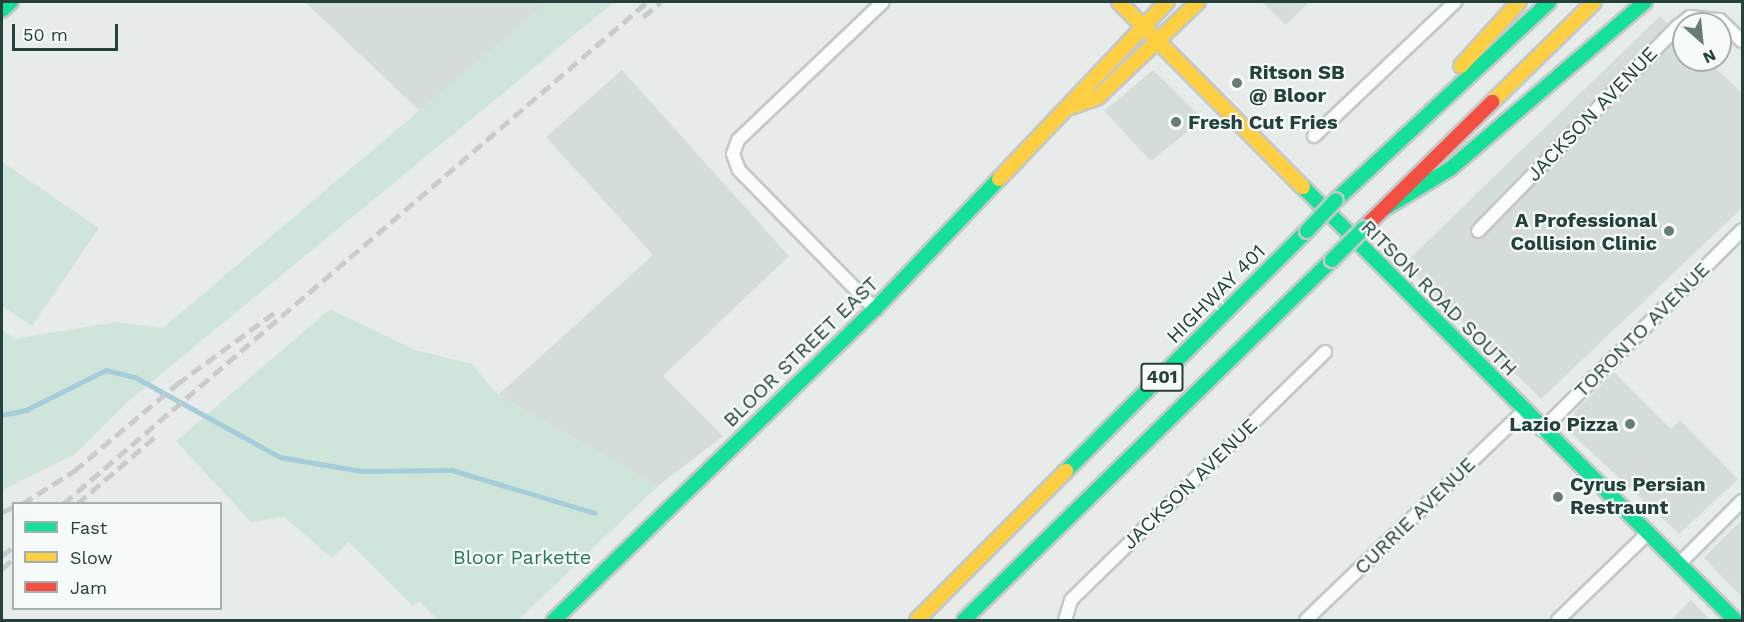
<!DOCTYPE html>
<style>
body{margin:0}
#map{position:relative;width:1744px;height:622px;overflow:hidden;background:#e7ecea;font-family:"Work Sans",sans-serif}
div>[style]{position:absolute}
.built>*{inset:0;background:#d5dddb}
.green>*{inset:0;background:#d0e5d9}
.stream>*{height:4.5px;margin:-2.25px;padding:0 2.25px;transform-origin:2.25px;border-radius:2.25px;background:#a7ccdb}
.roads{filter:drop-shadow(2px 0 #c4c9c7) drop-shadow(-2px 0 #c4c9c7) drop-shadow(0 2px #c4c9c7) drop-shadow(0 -2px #c4c9c7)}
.street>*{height:12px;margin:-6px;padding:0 6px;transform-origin:6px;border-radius:6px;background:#fbfcfc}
.fast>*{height:14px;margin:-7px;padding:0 7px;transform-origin:7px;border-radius:7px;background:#16e098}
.slow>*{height:14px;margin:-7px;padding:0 7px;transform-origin:7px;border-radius:7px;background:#ffcf43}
.jam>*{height:14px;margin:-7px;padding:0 7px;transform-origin:7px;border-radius:7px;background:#f24e42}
.rail>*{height:4.5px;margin-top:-2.25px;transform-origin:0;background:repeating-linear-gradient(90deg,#c8cdcb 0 12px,transparent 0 18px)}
.bridges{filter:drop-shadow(2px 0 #c2cbca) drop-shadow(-2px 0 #c2cbca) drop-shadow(0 2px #c2cbca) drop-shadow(0 -2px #c2cbca)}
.fast-bridge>*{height:14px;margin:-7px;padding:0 7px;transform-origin:7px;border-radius:7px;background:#16e098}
.dots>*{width:16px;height:16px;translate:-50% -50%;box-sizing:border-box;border:3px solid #f6faf9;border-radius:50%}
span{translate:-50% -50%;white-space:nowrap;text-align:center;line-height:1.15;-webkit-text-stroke:4.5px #f6faf9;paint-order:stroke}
.shield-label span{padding:2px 4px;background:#f6faf9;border:2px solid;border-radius:4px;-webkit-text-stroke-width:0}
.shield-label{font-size:18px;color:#23413d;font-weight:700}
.poi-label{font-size:20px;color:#23413d;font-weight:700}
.left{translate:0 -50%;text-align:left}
.right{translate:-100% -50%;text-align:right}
.street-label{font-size:20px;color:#23413d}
.park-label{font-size:20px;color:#2c7955}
.frame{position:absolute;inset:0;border:3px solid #23413d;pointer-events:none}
.legend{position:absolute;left:12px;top:502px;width:210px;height:108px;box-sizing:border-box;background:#f6faf9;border:2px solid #a2b0ae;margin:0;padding:8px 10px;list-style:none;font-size:18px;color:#23413d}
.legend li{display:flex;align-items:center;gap:12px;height:30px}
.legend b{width:30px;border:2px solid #a2b0ae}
.north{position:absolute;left:1672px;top:12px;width:60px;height:60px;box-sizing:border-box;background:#f6faf9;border:2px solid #a2b0ae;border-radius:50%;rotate:153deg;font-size:16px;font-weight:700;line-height:24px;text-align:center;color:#23413d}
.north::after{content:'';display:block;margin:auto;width:21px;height:27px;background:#687d7a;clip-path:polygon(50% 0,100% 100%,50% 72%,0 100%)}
.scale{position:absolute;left:12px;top:24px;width:106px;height:27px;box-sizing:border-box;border:3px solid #23413d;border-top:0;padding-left:8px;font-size:18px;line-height:21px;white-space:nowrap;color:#23413d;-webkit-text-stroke:4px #f6faf9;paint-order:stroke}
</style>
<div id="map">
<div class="built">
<div style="clip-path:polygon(305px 2px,554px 2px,424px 115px)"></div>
<div style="clip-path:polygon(1262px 2px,1309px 2px,1286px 25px)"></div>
<div style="clip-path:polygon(1660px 16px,1684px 39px,1684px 60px,1707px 60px,1742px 93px,1742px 208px,1541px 399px,1404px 264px)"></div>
<div style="clip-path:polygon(622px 70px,789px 256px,663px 376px,723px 436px,658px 486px,498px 395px,653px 255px,546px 137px)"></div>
<div style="clip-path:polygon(1153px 70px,1203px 119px,1151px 161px,1104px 111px)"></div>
<div style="clip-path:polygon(1614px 372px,1671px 429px,1680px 420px,1738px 479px,1679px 534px,1572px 434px,1574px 412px)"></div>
<div style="clip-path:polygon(1742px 520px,1742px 597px,1704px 558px)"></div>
<div style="clip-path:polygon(1691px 600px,1710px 620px,1671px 620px)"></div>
</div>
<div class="green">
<div style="clip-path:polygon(547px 2px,614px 2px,132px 398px,75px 454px,2px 490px,2px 330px,15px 339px,115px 322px,163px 328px)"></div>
<div style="clip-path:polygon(2px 162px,99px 228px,32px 326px,2px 306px)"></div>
<div style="clip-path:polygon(330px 309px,415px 350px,472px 364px,498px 395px,658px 486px,518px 620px,438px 620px,419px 601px,413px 606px,349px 542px,332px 558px,284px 517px,251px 522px,176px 441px)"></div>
</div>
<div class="stream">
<div style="left:2px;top:415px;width:25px;rotate:-12deg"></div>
<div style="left:26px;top:410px;width:89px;rotate:-26.6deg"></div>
<div style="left:106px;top:370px;width:30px;rotate:14deg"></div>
<div style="left:135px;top:377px;width:166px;rotate:28.9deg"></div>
<div style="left:280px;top:457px;width:82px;rotate:9.8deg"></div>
<div style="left:361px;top:471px;width:91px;rotate:-0.6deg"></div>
<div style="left:452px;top:470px;width:149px;rotate:16.7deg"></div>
</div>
<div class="roads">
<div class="street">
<div style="left:1314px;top:136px;width:195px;rotate:-43.5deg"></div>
<div style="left:1478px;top:231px;width:286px;rotate:-45.7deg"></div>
<div style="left:1678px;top:26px;width:15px;rotate:-37deg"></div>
<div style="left:1690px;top:17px;width:30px;rotate:6deg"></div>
<div style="left:1720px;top:20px;width:30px;rotate:44deg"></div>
<div style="left:875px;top:309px;width:194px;rotate:-134.4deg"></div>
<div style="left:739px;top:170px;width:17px;rotate:-111deg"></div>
<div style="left:733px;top:154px;width:15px;rotate:-70deg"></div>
<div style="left:738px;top:140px;width:200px;rotate:-43.6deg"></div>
<div style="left:1542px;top:430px;width:283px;rotate:-45deg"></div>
<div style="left:1679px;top:564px;width:89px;rotate:-45deg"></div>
<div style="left:1065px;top:620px;width:21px;rotate:-73deg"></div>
<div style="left:1071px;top:600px;width:355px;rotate:-44.3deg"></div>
<div style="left:1306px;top:620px;width:302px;rotate:-43.8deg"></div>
<div style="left:1558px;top:620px;width:124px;rotate:-44deg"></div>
</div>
<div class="fast">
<div style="left:2px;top:10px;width:12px;rotate:-42deg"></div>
<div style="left:1303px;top:187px;width:612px;rotate:45.07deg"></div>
<div style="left:1336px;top:200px;width:291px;rotate:-42.9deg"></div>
<div style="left:1384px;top:209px;width:77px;rotate:-31.2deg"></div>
<div style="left:1450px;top:169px;width:257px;rotate:-40.6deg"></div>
<div style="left:1066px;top:471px;width:340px;rotate:-44.9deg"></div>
<div style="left:554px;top:620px;width:447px;rotate:-44.1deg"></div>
<div style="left:875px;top:309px;width:180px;rotate:-46.4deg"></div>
<div style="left:964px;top:620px;width:515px;rotate:-44.37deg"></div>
</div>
<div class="slow">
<div style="left:1119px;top:2px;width:261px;rotate:45.2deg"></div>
<div style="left:1461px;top:66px;width:86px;rotate:-47.8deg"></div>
<div style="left:1492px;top:102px;width:143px;rotate:-44.4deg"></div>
<div style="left:1071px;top:107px;width:29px;rotate:-20deg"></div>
<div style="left:1098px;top:97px;width:138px;rotate:-43.5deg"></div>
<div style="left:999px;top:179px;width:244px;rotate:-46.5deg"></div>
<div style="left:917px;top:620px;width:211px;rotate:-45deg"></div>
</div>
<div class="jam">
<div style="left:1364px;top:228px;width:180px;rotate:-44.5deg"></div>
</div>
</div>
<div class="rail">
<div style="left:643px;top:17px;width:23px;rotate:-40deg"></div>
<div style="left:22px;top:504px;width:62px;rotate:-32.4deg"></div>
<div style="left:74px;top:471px;width:135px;rotate:-40.2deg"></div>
<div style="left:177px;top:384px;width:125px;rotate:-36.2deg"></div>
<div style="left:63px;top:504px;width:770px;rotate:-40.68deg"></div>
<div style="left:77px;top:504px;width:107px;rotate:-40.8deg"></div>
<div style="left:2px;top:512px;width:13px;rotate:-23deg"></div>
<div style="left:2px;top:556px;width:16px;rotate:-40deg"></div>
<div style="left:2px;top:569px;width:16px;rotate:-43deg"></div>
</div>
<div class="bridges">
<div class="fast-bridge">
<div style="left:1307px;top:231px;width:42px;rotate:-46.9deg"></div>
<div style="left:1332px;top:260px;width:45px;rotate:-45deg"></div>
</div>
</div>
<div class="dots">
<div style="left:1237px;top:83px;background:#687d7a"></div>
<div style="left:1176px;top:122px;background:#687d7a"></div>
<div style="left:1669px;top:231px;background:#687d7a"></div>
<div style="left:1630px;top:424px;background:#687d7a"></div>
<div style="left:1558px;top:497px;background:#687d7a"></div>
</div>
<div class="shield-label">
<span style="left:1162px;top:377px">401</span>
</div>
<div class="poi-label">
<span class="left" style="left:1249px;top:84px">Ritson SB<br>@ Bloor</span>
<span class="left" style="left:1188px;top:122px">Fresh Cut Fries</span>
<span class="right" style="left:1657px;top:232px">A Professional<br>Collision Clinic</span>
<span class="right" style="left:1618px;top:424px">Lazio Pizza</span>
<span class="left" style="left:1570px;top:496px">Cyrus Persian<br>Restraunt</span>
</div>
<div class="street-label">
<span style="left:1592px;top:114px;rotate:-46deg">JACKSON AVENUE</span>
<span style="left:1216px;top:294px;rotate:-45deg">HIGHWAY 401</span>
<span style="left:1439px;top:298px;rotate:45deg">RITSON ROAD SOUTH</span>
<span style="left:1642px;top:330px;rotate:-45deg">TORONTO AVENUE</span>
<span style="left:801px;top:352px;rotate:-44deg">BLOOR STREET EAST</span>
<span style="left:1190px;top:484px;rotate:-44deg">JACKSON AVENUE</span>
<span style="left:1415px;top:516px;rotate:-44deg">CURRIE AVENUE</span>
</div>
<div class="park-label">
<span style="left:522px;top:557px">Bloor Parkette</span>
</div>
<div class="frame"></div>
<ul class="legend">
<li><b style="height:8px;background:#16e098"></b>Fast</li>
<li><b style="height:8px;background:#ffcf43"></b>Slow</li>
<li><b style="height:8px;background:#f24e42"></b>Jam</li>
</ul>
<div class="north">N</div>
<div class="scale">50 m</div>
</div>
